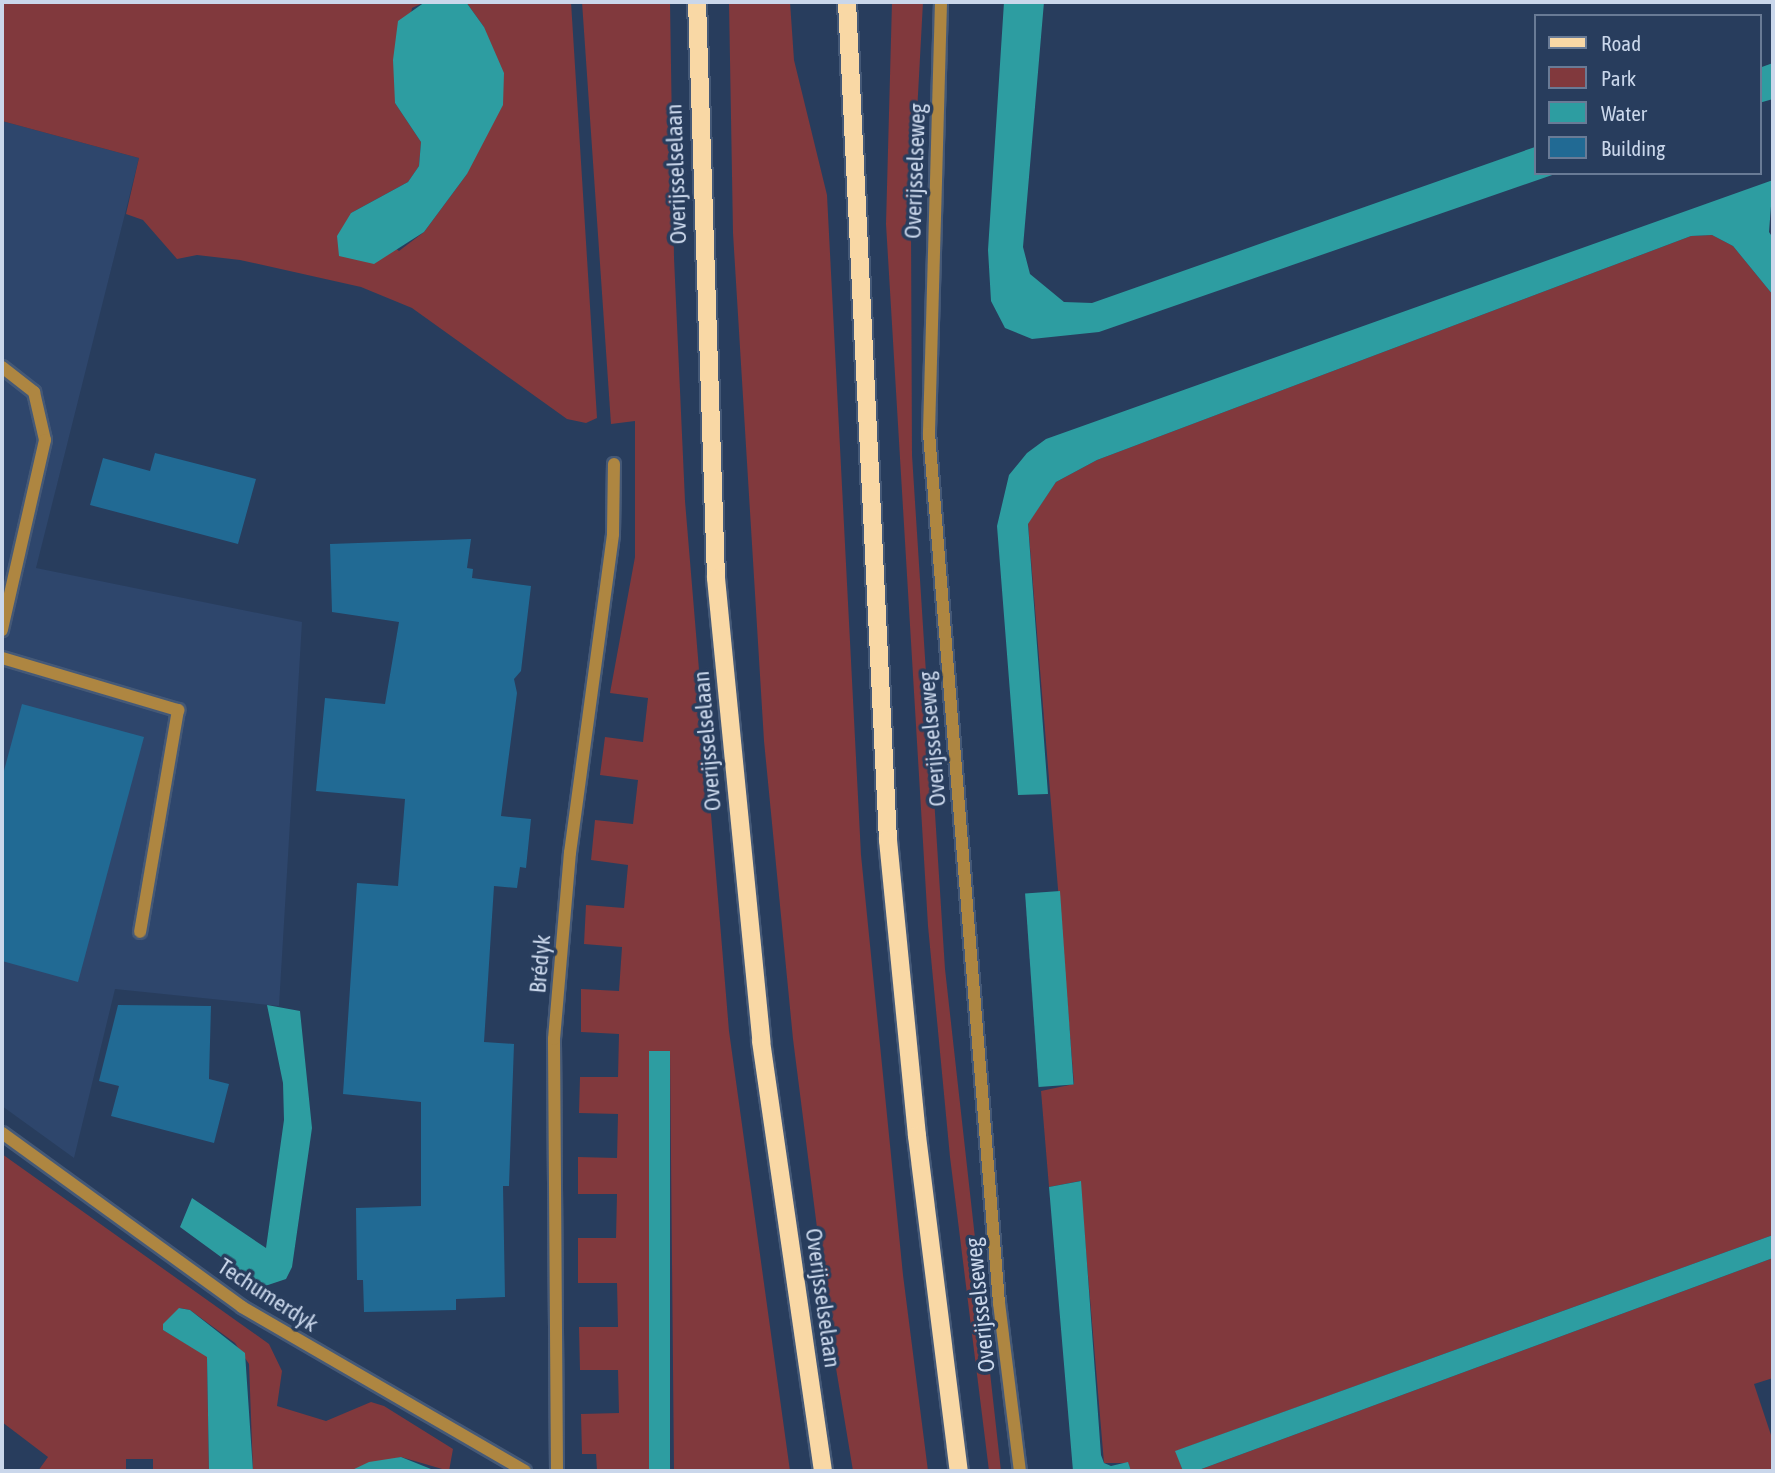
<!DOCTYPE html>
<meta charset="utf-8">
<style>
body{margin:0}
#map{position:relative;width:1775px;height:1473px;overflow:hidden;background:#283d5d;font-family:"Asap Condensed",sans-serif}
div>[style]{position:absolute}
.built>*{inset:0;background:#2e466c}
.green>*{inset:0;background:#81393d}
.water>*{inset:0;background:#2d9da1;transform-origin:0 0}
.building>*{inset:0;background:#216a94}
.roads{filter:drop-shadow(2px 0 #455977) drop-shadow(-2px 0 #455977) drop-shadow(0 2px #455977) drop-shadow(0 -2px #455977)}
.minor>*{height:12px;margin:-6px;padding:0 6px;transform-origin:6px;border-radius:6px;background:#ae8641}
.major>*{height:18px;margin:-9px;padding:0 9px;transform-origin:9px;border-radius:9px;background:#f9d8a5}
span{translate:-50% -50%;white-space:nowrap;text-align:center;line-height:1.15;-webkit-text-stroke:7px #283d5d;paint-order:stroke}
.street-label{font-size:23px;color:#cad7eb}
.frame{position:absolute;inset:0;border:4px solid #cad7eb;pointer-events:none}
.legend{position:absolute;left:1534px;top:14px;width:228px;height:161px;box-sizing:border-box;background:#283d5d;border:2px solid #697b96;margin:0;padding:9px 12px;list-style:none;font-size:21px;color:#cad7eb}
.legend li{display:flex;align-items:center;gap:14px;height:35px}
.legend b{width:35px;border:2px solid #697b96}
</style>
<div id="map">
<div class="built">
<div style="clip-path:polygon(2px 121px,139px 158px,36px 568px,302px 622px,279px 1006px,115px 989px,74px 1158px,2px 1106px)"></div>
</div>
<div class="green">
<div style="clip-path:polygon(2px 2px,425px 2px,412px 8px,395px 103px,421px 142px,419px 166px,408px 182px,351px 213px,399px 251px,424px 232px,467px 174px,484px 27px,466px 2px,571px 2px,597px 418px,586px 423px,567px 419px,412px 308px,361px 287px,240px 260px,197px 255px,177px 259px,143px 220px,126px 214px,139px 158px,2px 121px)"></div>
<div style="clip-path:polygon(582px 2px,670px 2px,674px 258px,685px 501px,729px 1031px,790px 1471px,674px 1471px,670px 1051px,649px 1052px,653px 1471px,597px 1471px,596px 1454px,582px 1454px,581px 1414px,619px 1413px,618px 1370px,580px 1370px,579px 1327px,618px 1327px,617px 1283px,578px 1283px,578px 1238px,616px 1238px,617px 1194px,578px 1194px,578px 1157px,617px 1158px,618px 1114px,579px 1113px,580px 1077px,618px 1077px,619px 1034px,581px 1032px,581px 989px,619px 991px,622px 947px,584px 944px,586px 905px,624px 908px,628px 865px,591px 860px,595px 820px,633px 824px,638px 780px,600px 775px,605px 737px,643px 742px,648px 698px,610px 693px,635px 557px,635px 421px,611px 424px)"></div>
<div style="clip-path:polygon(729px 2px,790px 2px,794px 60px,827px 195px,861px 855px,903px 1275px,928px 1471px,853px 1471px,831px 1338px,793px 1039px,764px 741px,733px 233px)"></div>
<div style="clip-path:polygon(892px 2px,923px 2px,911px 224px,912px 455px,945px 969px,1001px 1471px,989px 1471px,950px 1157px,928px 926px,886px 224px)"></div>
<div style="clip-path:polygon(1712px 235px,1733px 246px,1773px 295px,1773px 1235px,1176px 1451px,1183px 1471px,1131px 1471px,1128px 1463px,1104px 1463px,1080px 1181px,1049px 1187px,1041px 1091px,1074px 1084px,1028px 523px,1056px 482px,1097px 460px,1691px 236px)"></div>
<div style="clip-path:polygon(2px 1154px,269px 1344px,282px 1371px,277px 1406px,326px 1421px,371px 1402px,384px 1406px,453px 1449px,449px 1471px,401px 1457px,350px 1471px,253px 1471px,249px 1364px,235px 1343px,190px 1310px,180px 1308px,163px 1330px,207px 1356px,209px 1471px,153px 1471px,153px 1459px,126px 1459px,126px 1471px,38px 1471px,48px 1457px,2px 1422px)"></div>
<div style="clip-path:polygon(1773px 1258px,1773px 1378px,1754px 1384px,1773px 1441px,1773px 1471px,1196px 1471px)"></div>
</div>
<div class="water">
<div style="clip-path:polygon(425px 2px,466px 2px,484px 27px,504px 73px,503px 105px,467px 174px,424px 232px,374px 264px,339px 256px,337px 236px,351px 213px,408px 182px,419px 166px,421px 142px,395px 103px,393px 60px,398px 21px)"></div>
<div style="clip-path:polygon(1004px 2px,1044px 2px,1023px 247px,1030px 274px,1064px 302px,1092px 303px,1535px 147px,1535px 173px,1558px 173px,1099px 332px,1032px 339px,1005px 328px,991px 301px,988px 250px)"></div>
<div style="clip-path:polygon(1773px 63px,1773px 99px,1759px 103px,1759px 68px)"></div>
<div style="clip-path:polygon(1773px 180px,1769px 232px,1773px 238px,1773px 295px,1733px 246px,1712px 235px,1691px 236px,1097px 460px,1056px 482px,1028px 524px,1048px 794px,1018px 795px,997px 526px,1009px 475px,1027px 453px,1046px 439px)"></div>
<div style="left:1060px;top:891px;width:194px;height:35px;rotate:86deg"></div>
<div style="clip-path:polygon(267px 1005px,300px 1011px,312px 1128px,292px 1267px,286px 1279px,262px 1287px,180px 1227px,192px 1198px,266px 1248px,284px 1120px,283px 1083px)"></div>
<div style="left:649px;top:1051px;width:21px;height:420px"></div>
<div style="clip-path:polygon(1081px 1181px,1101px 1455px,1104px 1463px,1111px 1466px,1128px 1462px,1131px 1471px,1073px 1471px,1049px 1187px)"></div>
<div style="clip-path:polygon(1773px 1235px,1773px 1258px,1196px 1471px,1183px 1471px,1175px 1451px)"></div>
<div style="clip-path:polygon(179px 1308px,190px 1310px,245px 1353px,253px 1471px,209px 1471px,207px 1357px,163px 1330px,163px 1324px)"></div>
<div style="clip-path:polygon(401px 1457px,436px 1471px,350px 1471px,369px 1462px)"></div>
</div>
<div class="building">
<div style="clip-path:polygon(155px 453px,256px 479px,238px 544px,90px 505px,103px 458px,150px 471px)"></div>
<div style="clip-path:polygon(471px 539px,467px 568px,473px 569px,472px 578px,531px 586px,521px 671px,514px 679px,517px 693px,501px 816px,531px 819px,526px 868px,520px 867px,517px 888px,494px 886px,484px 1042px,514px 1044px,509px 1186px,503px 1186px,505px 1297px,456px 1299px,456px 1310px,364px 1312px,363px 1280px,357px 1280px,356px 1208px,421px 1206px,421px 1102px,343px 1094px,357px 883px,398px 886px,405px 799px,316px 791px,325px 698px,385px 704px,399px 622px,332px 612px,330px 544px)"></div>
<div style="clip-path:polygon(22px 704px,144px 737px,78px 982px,2px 961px,2px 778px)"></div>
<div style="clip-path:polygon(118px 1005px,211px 1006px,209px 1079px,229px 1084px,214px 1143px,111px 1116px,119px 1086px,99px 1081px)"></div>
</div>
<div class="roads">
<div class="minor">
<div style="left:941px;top:2px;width:431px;rotate:91.6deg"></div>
<div style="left:929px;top:433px;width:873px;rotate:85.4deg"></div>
<div style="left:999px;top:1303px;width:169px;rotate:82.9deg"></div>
<div style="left:2px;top:367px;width:41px;rotate:38deg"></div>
<div style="left:34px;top:392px;width:49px;rotate:77.1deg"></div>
<div style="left:45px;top:440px;width:195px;rotate:102.8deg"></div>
<div style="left:2px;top:658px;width:184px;rotate:16.5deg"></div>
<div style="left:178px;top:710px;width:225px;rotate:99.7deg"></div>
<div style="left:2px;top:1133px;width:296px;rotate:35.9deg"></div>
<div style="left:242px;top:1307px;width:327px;rotate:30.1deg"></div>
<div style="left:557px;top:1471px;width:432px;rotate:-90.4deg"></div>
<div style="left:554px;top:1039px;width:187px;rotate:-85.1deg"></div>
<div style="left:570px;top:853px;width:322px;rotate:-82.3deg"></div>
<div style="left:613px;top:534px;width:70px;rotate:-89.2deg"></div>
</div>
<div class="major">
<div style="left:697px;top:2px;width:576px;rotate:88.11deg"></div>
<div style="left:716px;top:578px;width:465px;rotate:84.4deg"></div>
<div style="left:761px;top:1041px;width:434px;rotate:81.8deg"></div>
<div style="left:847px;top:2px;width:839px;rotate:87.2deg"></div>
<div style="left:888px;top:840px;width:297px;rotate:84.4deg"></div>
<div style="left:917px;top:1136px;width:338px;rotate:82.9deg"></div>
</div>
</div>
<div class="street-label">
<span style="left:915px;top:171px;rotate:-88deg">Overijsselseweg</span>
<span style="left:676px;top:174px;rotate:-92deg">Overijsselselaan</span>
<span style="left:932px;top:739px;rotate:-95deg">Overijsselseweg</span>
<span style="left:707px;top:741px;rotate:-95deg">Overijsselselaan</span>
<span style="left:540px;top:964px;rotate:-85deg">Brédyk</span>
<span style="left:268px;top:1295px;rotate:33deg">Techumerdyk</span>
<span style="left:823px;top:1298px;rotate:82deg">Overijsselselaan</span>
<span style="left:980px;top:1305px;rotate:-96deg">Overijsselseweg</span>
</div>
<div class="frame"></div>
<ul class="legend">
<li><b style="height:9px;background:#f9d8a5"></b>Road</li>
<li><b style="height:19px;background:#81393d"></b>Park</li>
<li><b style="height:19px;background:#2d9da1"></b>Water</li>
<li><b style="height:19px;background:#216a94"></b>Building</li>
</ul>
</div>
